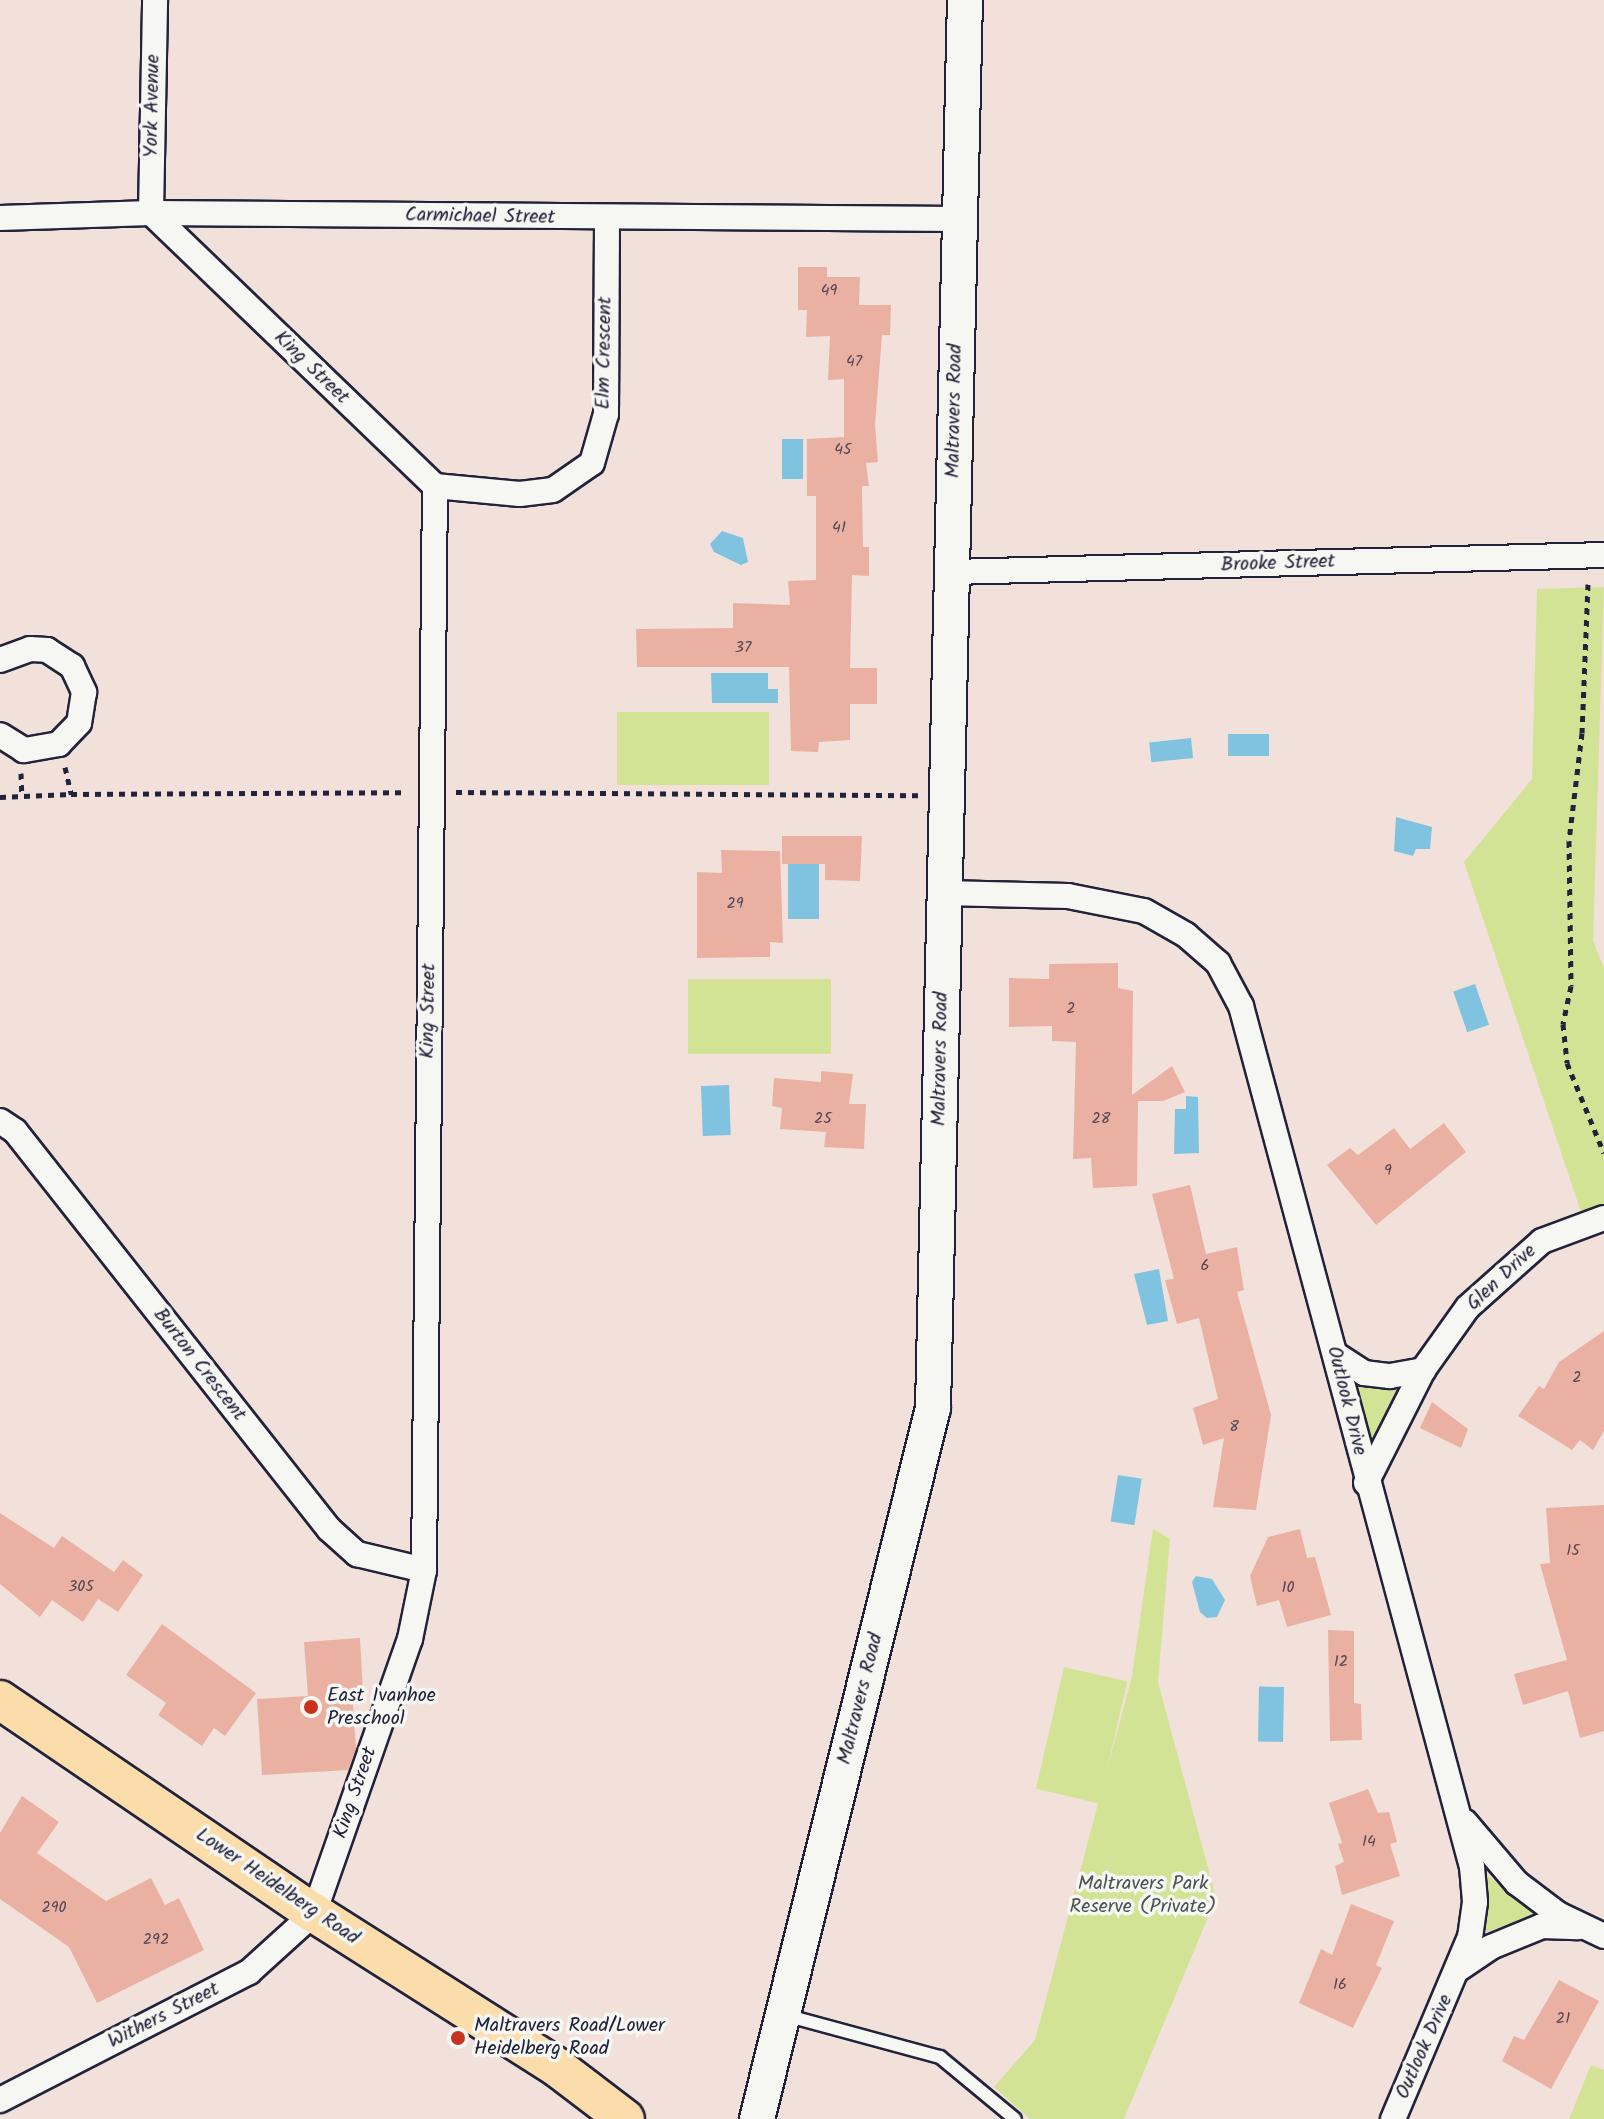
<!DOCTYPE html>
<style>
body{margin:0}
#map{position:relative;width:1604px;height:2119px;overflow:hidden;background:#f2e1da;font-family:Kalam,sans-serif}
div>[style]{position:absolute}
.green>*{inset:0;background:#d2e396;transform-origin:0 0}
.water>*{inset:0;background:#7fc3e0;transform-origin:0 0}
.building>*{inset:0;background:#eab1a3}
.path>*{height:5px;margin-top:-2.5px;transform-origin:0;background:repeating-linear-gradient(90deg,#22223b 0 6px,transparent 0 12px)}
.roads{filter:drop-shadow(2px 0 #22223b) drop-shadow(-2px 0 #22223b) drop-shadow(0 2px #22223b) drop-shadow(0 -2px #22223b)}
.lane>*{height:12px;margin:-6px;padding:0 6px;transform-origin:6px;border-radius:6px;background:#f6f6f2}
.street>*{height:24px;margin:-12px;padding:0 12px;transform-origin:12px;border-radius:12px;background:#f6f6f2}
.secondary>*{height:34px;margin:-17px;padding:0 17px;transform-origin:17px;border-radius:17px;background:#f6f6f2}
.primary>*{height:38px;margin:-19px;padding:0 19px;transform-origin:19px;border-radius:19px;background:#faddab}
.dots>*{width:22px;height:22px;translate:-50% -50%;box-sizing:border-box;border:4px solid #f6f6f2;border-radius:50%}
span{translate:-50% -50%;white-space:nowrap;text-align:center;line-height:1.15;-webkit-text-stroke:7px #f6f6f2;paint-order:stroke}
.number-label{font-size:16px;color:#544655}
.number-label span{-webkit-text-stroke-width:0}
.street-label{font-size:20px;color:#22223b}
.poi-label{font-size:20px;color:#22223b}
.left{translate:0 -50%;text-align:left}
.park-label{font-size:20px;color:#4e5252}
</style>
<div id="map">
<div class="green">
<div style="clip-path:polygon(1604px 587px,1593px 941px,1604px 968px,1604px 1205px,1581px 1212px,1464px 862px,1532px 779px,1537px 589px)"></div>
<div style="left:617px;top:712px;width:152px;height:73px"></div>
<div style="left:688px;top:979px;width:143px;height:75px"></div>
<div style="clip-path:polygon(1350px 1381px,1398px 1387px,1369px 1445px)"></div>
<div style="clip-path:polygon(1153px 1529px,1170px 1539px,1158px 1682px,1216px 1898px,1124px 2119px,1030px 2119px,994px 2087px,1035px 2040px,1132px 1676px)"></div>
<div style="left:1064px;top:1667px;width:65px;height:125px;rotate:13deg"></div>
<div style="clip-path:polygon(1483px 1871px,1509px 1894px,1536px 1914px,1484px 1933px)"></div>
<div style="clip-path:polygon(1591px 2065px,1604px 2070px,1604px 2119px,1569px 2119px)"></div>
</div>
<div class="water">
<div style="left:803px;top:439px;width:40px;height:21px;rotate:90deg"></div>
<div style="clip-path:polygon(722px 531px,743px 538px,748px 562px,741px 565px,714px 552px,710px 544px)"></div>
<div style="clip-path:polygon(711px 673px,768px 673px,768px 689px,778px 689px,778px 703px,712px 703px)"></div>
<div style="left:1269px;top:734px;width:22px;height:41px;rotate:90deg"></div>
<div style="left:1191px;top:738px;width:20px;height:42px;rotate:84deg"></div>
<div style="clip-path:polygon(1396px 817px,1432px 827px,1430px 849px,1416px 849px,1413px 856px,1394px 851px)"></div>
<div style="left:788px;top:862px;width:31px;height:57px"></div>
<div style="left:1475px;top:984px;width:43px;height:23px;rotate:71deg"></div>
<div style="left:729px;top:1085px;width:50px;height:28px;rotate:88deg"></div>
<div style="clip-path:polygon(1186px 1096px,1198px 1097px,1199px 1153px,1174px 1154px,1175px 1109px,1186px 1109px)"></div>
<div style="clip-path:polygon(1159px 1269px,1168px 1321px,1147px 1325px,1134px 1274px)"></div>
<div style="left:1118px;top:1475px;width:24px;height:47px;rotate:9deg"></div>
<div style="clip-path:polygon(1196px 1576px,1212px 1579px,1225px 1600px,1217px 1617px,1207px 1618px,1200px 1612px,1192px 1582px)"></div>
<div style="left:1284px;top:1687px;width:55px;height:25px;rotate:91deg"></div>
</div>
<div class="building">
<div style="clip-path:polygon(798px 267px,827px 267px,827px 277px,860px 277px,859px 305px,891px 305px,890px 335px,882px 335px,875px 425px,878px 462px,866px 463px,869px 486px,862px 486px,863px 547px,869px 547px,869px 576px,852px 575px,850px 668px,877px 668px,877px 704px,850px 704px,850px 740px,819px 742px,818px 752px,791px 751px,789px 667px,637px 667px,636px 629px,733px 628px,733px 603px,790px 605px,788px 581px,816px 580px,816px 496px,807px 496px,807px 439px,844px 437px,844px 379px,828px 380px,830px 336px,806px 337px,807px 310px,798px 310px)"></div>
<div style="clip-path:polygon(782px 836px,862px 836px,860px 881px,825px 880px,825px 864px,782px 864px)"></div>
<div style="clip-path:polygon(721px 850px,780px 851px,783px 943px,770px 942px,770px 957px,697px 958px,697px 872px,722px 873px)"></div>
<div style="clip-path:polygon(1118px 963px,1118px 988px,1133px 991px,1132px 1095px,1172px 1066px,1185px 1092px,1163px 1101px,1138px 1101px,1137px 1186px,1093px 1188px,1091px 1158px,1073px 1159px,1076px 1042px,1052px 1041px,1052px 1026px,1009px 1027px,1009px 978px,1049px 979px,1049px 964px)"></div>
<div style="clip-path:polygon(821px 1071px,853px 1074px,849px 1104px,866px 1104px,864px 1149px,824px 1147px,826px 1132px,780px 1129px,782px 1108px,772px 1106px,774px 1078px,821px 1082px)"></div>
<div style="clip-path:polygon(1444px 1123px,1466px 1152px,1376px 1225px,1327px 1165px,1350px 1148px,1358px 1155px,1394px 1128px,1410px 1149px)"></div>
<div style="clip-path:polygon(1190px 1185px,1206px 1254px,1237px 1247px,1244px 1290px,1237px 1292px,1271px 1415px,1256px 1510px,1213px 1507px,1224px 1438px,1203px 1445px,1193px 1408px,1218px 1399px,1199px 1318px,1177px 1324px,1165px 1280px,1174px 1279px,1152px 1194px)"></div>
<div style="clip-path:polygon(1604px 1331px,1604px 1431px,1593px 1450px,1580px 1440px,1572px 1450px,1518px 1416px,1539px 1386px,1544px 1389px,1559px 1362px)"></div>
<div style="clip-path:polygon(1432px 1402px,1468px 1429px,1461px 1448px,1420px 1428px)"></div>
<div style="clip-path:polygon(1604px 1505px,1604px 1731px,1580px 1738px,1568px 1691px,1523px 1705px,1514px 1674px,1567px 1660px,1540px 1564px,1550px 1563px,1546px 1508px)"></div>
<div style="clip-path:polygon(0 1513px,54px 1548px,62px 1536px,114px 1572px,123px 1560px,143px 1575px,118px 1612px,98px 1599px,83px 1622px,52px 1600px,40px 1617px,0 1584px)"></div>
<div style="clip-path:polygon(1300px 1529px,1307px 1558px,1315px 1557px,1331px 1615px,1287px 1627px,1279px 1600px,1257px 1606px,1250px 1576px,1268px 1537px)"></div>
<div style="clip-path:polygon(162px 1624px,256px 1693px,225px 1736px,214px 1728px,202px 1746px,158px 1715px,166px 1703px,126px 1675px)"></div>
<div style="clip-path:polygon(1328px 1630px,1354px 1631px,1354px 1703px,1361px 1704px,1362px 1740px,1330px 1741px)"></div>
<div style="clip-path:polygon(360px 1638px,363px 1692px,352px 1692px,356px 1749px,348px 1770px,262px 1775px,257px 1699px,308px 1696px,304px 1642px)"></div>
<div style="clip-path:polygon(1368px 1789px,1378px 1813px,1389px 1812px,1397px 1842px,1390px 1844px,1400px 1876px,1342px 1895px,1335px 1866px,1344px 1862px,1338px 1844px,1342px 1843px,1329px 1803px)"></div>
<div style="clip-path:polygon(22px 1796px,59px 1822px,37px 1853px,106px 1901px,151px 1878px,165px 1905px,179px 1898px,204px 1950px,97px 2003px,69px 1947px,0 1899px,0 1833px)"></div>
<div style="clip-path:polygon(1351px 1904px,1394px 1921px,1376px 1965px,1382px 1968px,1353px 2028px,1299px 2003px,1321px 1949px,1332px 1955px)"></div>
<div style="clip-path:polygon(1559px 1980px,1599px 2001px,1551px 2089px,1502px 2061px,1514px 2036px,1524px 2040px)"></div>
</div>
<div class="path">
<div style="left:1588px;top:584px;width:149px;rotate:92.3deg"></div>
<div style="left:1582px;top:733px;width:109px;rotate:96.9deg"></div>
<div style="left:1569px;top:841px;width:145px;rotate:89.2deg"></div>
<div style="left:1571px;top:986px;width:39px;rotate:102deg"></div>
<div style="left:1563px;top:1024px;width:39px;rotate:84deg"></div>
<div style="left:1567px;top:1063px;width:97px;rotate:67.7deg"></div>
<div style="left:65px;top:767px;width:28px;rotate:77deg"></div>
<div style="left:71px;top:794px;width:335px;rotate:-0.3deg"></div>
<div style="left:21px;top:773px;width:23px;rotate:88deg"></div>
<div style="left:456px;top:792px;width:462px;rotate:0.4deg"></div>
<div style="left:0;top:797px;width:71px;rotate:-2.4deg"></div>
</div>
<div class="roads">
<div class="lane">
<div style="left:785px;top:2015px;width:161px;rotate:15.2deg"></div>
<div style="left:940px;top:2057px;width:97px;rotate:39.6deg"></div>
</div>
<div class="street">
<div style="left:0;top:218px;width:151px;rotate:-1.9deg"></div>
<div style="left:151px;top:213px;width:808px;rotate:0.43deg"></div>
<div style="left:435px;top:486px;width:85px;rotate:5.4deg"></div>
<div style="left:520px;top:494px;width:33px;rotate:-7deg"></div>
<div style="left:553px;top:490px;width:47px;rotate:-34.7deg"></div>
<div style="left:592px;top:463px;width:51px;rotate:-74.1deg"></div>
<div style="left:606px;top:414px;width:195px;rotate:-89.7deg"></div>
<div style="left:952px;top:572px;width:652px;rotate:-1.49deg"></div>
<div style="left:0;top:660px;width:32px;rotate:-20deg"></div>
<div style="left:30px;top:649px;width:17px;rotate:3deg"></div>
<div style="left:47px;top:650px;width:30px;rotate:33deg"></div>
<div style="left:72px;top:666px;width:29px;rotate:65deg"></div>
<div style="left:84px;top:692px;width:31px;rotate:99deg"></div>
<div style="left:79px;top:723px;width:29px;rotate:134deg"></div>
<div style="left:59px;top:744px;width:36px;rotate:170deg"></div>
<div style="left:24px;top:750px;width:28px;rotate:-148deg"></div>
<div style="left:944px;top:893px;width:124px;rotate:1.4deg"></div>
<div style="left:1068px;top:896px;width:77px;rotate:11.2deg"></div>
<div style="left:1144px;top:911px;width:48px;rotate:29.7deg"></div>
<div style="left:1186px;top:935px;width:43px;rotate:41.2deg"></div>
<div style="left:1218px;top:963px;width:49px;rotate:61.9deg"></div>
<div style="left:1241px;top:1006px;width:891px;rotate:74.98deg"></div>
<div style="left:1472px;top:1867px;width:35px;rotate:85deg"></div>
<div style="left:1475px;top:1902px;width:35px;rotate:98deg"></div>
<div style="left:1470px;top:1937px;width:198px;rotate:112.9deg"></div>
<div style="left:0;top:1121px;width:18px;rotate:34deg"></div>
<div style="left:15px;top:1131px;width:507px;rotate:51.73deg"></div>
<div style="left:329px;top:1529px;width:38px;rotate:42deg"></div>
<div style="left:357px;top:1554px;width:69px;rotate:13.4deg"></div>
<div style="left:1335px;top:1354px;width:35px;rotate:33deg"></div>
<div style="left:1364px;top:1373px;width:26px;rotate:7deg"></div>
<div style="left:1390px;top:1376px;width:34px;rotate:-10deg"></div>
<div style="left:1366px;top:1483px;width:127px;rotate:-63.2deg"></div>
<div style="left:1423px;top:1370px;width:77px;rotate:-54.5deg"></div>
<div style="left:1468px;top:1307px;width:99px;rotate:-41.7deg"></div>
<div style="left:1542px;top:1241px;width:66px;rotate:-20.4deg"></div>
<div style="left:1465px;top:1822px;width:80px;rotate:49.6deg"></div>
<div style="left:1517px;top:1883px;width:51px;rotate:37.1deg"></div>
<div style="left:1558px;top:1914px;width:51px;rotate:25.6deg"></div>
<div style="left:1460px;top:1968px;width:37px;rotate:-34deg"></div>
<div style="left:1491px;top:1947px;width:55px;rotate:-22.4deg"></div>
<div style="left:1542px;top:1926px;width:36px;rotate:2deg"></div>
<div style="left:0;top:2100px;width:280px;rotate:-27.2deg"></div>
<div style="left:249px;top:1972px;width:88px;rotate:-42.2deg"></div>
<div style="left:314px;top:1913px;width:290px;rotate:-70.7deg"></div>
<div style="left:410px;top:1639px;width:70px;rotate:-78.5deg"></div>
<div style="left:424px;top:1570px;width:1084px;rotate:-89.42deg"></div>
<div style="left:435px;top:486px;width:394px;rotate:-136.1deg"></div>
<div style="left:151px;top:213px;width:213px;rotate:-88.9deg"></div>
</div>
<div class="secondary">
<div style="left:757px;top:2119px;width:732px;rotate:-76.1deg"></div>
<div style="left:933px;top:1408px;width:1408px;rotate:-88.7deg"></div>
</div>
<div class="primary">
<div style="left:0;top:1700px;width:379px;rotate:34.2deg"></div>
<div style="left:314px;top:1913px;width:289px;rotate:32.4deg"></div>
<div style="left:558px;top:2068px;width:84px;rotate:37.3deg"></div>
</div>
</div>
<div class="dots">
<div style="left:311px;top:1707px;background:#c8321e"></div>
<div style="left:458px;top:2038px;background:#c8321e"></div>
</div>
<div class="number-label">
<span style="left:829px;top:291px">49</span>
<span style="left:854px;top:362px">47</span>
<span style="left:843px;top:450px">45</span>
<span style="left:839px;top:528px">41</span>
<span style="left:743px;top:648px">37</span>
<span style="left:735px;top:904px">29</span>
<span style="left:1071px;top:1009px">2</span>
<span style="left:823px;top:1119px">25</span>
<span style="left:1101px;top:1119px">28</span>
<span style="left:1388px;top:1171px">9</span>
<span style="left:1205px;top:1266px">6</span>
<span style="left:1577px;top:1378px">2</span>
<span style="left:1234px;top:1427px">8</span>
<span style="left:1573px;top:1551px">15</span>
<span style="left:81px;top:1587px">305</span>
<span style="left:1288px;top:1588px">10</span>
<span style="left:1341px;top:1662px">12</span>
<span style="left:1369px;top:1842px">14</span>
<span style="left:54px;top:1908px">290</span>
<span style="left:156px;top:1940px">292</span>
<span style="left:1340px;top:1985px">16</span>
<span style="left:1563px;top:2019px">21</span>
</div>
<div class="street-label">
<span style="left:153px;top:106px;rotate:-89deg">York Avenue</span>
<span style="left:480px;top:217px;rotate:1deg">Carmichael Street</span>
<span style="left:605px;top:353px;rotate:-89deg">Elm Crescent</span>
<span style="left:311px;top:368px;rotate:44deg">King Street</span>
<span style="left:955px;top:411px;rotate:-89deg">Maltravers Road</span>
<span style="left:1278px;top:564px;rotate:-2deg">Brooke Street</span>
<span style="left:429px;top:1011px;rotate:-89deg">King Street</span>
<span style="left:941px;top:1059px;rotate:-89deg">Maltravers Road</span>
<span style="left:1502px;top:1278px;rotate:-43deg">Glen Drive</span>
<span style="left:199px;top:1365px;rotate:52deg">Burton Crescent</span>
<span style="left:1346px;top:1401px;rotate:76deg">Outlook Drive</span>
<span style="left:861px;top:1699px;rotate:-76deg">Maltravers Road</span>
<span style="left:356px;top:1793px;rotate:-71deg">King Street</span>
<span style="left:277px;top:1887px;rotate:34deg">Lower Heidelberg Road</span>
<span style="left:164px;top:2016px;rotate:-27deg">Withers Street</span>
<span style="left:1425px;top:2047px;rotate:-66deg">Outlook Drive</span>
</div>
<div class="poi-label">
<span class="left" style="left:327px;top:1708px">East Ivanhoe<br>Preschool</span>
<span class="left" style="left:474px;top:2038px">Maltravers Road/Lower<br>Heidelberg Road</span>
</div>
<div class="park-label">
<span style="left:1143px;top:1896px">Maltravers Park<br>Reserve (Private)</span>
</div>
</div>
